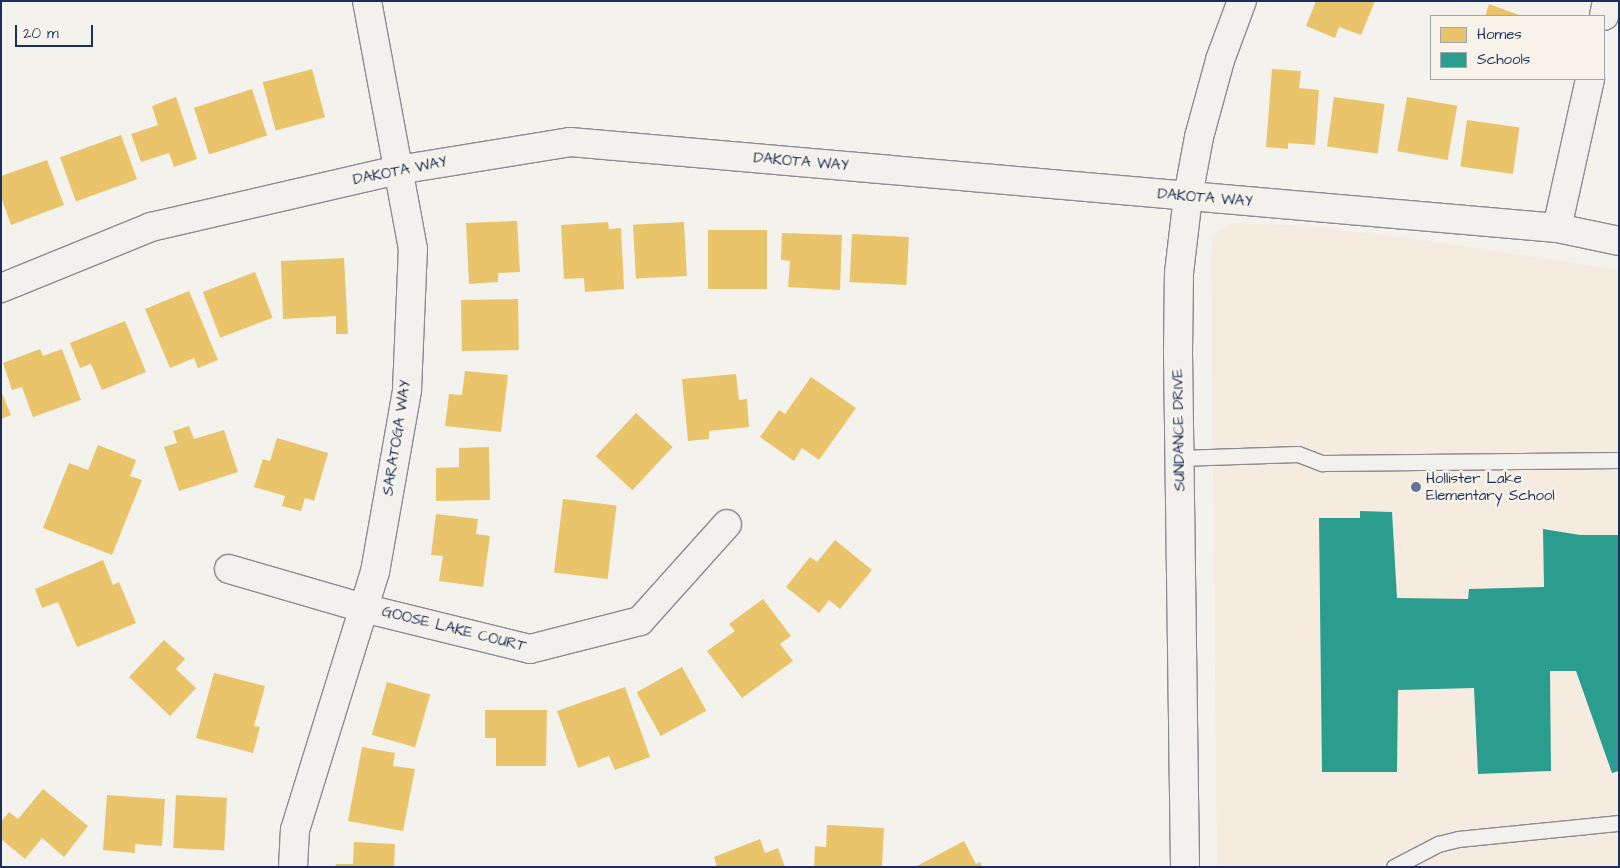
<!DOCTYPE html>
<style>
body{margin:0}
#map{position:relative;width:1620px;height:868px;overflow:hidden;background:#f4f2ec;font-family:"Architects Daughter",sans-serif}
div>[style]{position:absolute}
.built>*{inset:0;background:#f5ebde}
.homes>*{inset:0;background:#e9c46a;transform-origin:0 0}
.schools>*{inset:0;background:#2a9d8f}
.roads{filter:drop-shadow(1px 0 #898c92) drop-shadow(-1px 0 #898c92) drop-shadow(0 1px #898c92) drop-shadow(0 -1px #898c92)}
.lane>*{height:15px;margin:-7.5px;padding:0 7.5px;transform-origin:7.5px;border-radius:7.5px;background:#f2f1ed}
.street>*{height:28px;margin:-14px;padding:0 14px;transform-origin:14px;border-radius:14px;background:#f2f1ed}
.dots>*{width:14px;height:14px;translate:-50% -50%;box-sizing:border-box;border:2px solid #f7f3e8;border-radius:50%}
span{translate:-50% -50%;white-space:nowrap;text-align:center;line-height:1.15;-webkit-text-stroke:5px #f7f3e8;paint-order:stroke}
.street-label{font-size:15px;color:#1b2f5e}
.poi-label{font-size:15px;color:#1b2f5e}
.left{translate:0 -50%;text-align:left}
.frame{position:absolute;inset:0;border:2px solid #1b2f5e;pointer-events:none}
.legend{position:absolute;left:1430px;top:15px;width:175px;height:65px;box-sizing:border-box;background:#f7f3e8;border:1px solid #9fa5b1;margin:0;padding:6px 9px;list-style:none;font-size:15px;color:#1b2f5e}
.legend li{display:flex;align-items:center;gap:10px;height:25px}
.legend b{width:25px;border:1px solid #9fa5b1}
.scale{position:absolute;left:15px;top:25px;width:78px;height:22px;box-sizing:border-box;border:2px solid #1b2f5e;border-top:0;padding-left:6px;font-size:15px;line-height:18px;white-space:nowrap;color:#1b2f5e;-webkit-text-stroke:4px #f7f3e8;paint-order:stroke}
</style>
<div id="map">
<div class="built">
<div style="clip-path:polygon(1234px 223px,1312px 226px,1421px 240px,1619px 270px,1619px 867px,1217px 867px,1211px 254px,1213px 239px,1218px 231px)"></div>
</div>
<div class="homes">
<div style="clip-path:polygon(1316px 1px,1375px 1px,1361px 35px,1339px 27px,1335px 38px,1306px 26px)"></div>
<div style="clip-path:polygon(1489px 4px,1522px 16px,1485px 16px)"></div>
<div style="left:312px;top:69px;width:50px;height:51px;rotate:75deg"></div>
<div style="clip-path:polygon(1272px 69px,1301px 71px,1299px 88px,1319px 90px,1315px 145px,1288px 143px,1288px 149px,1266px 147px)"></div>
<div style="left:252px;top:89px;width:49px;height:61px;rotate:72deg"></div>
<div style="clip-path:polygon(176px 97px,197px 159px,174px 167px,169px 153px,141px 162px,131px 134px,158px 125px,152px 106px)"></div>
<div style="left:1334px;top:97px;width:51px;height:50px;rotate:8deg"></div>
<div style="left:1407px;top:97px;width:51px;height:55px;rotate:10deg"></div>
<div style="left:1467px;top:120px;width:53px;height:47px;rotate:8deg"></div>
<div style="left:121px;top:135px;width:47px;height:65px;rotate:70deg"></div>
<div style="clip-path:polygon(47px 160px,64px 205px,11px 225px,1px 197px,1px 176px)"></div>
<div style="clip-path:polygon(517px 221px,520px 272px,498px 273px,498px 282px,469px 284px,466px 223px)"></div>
<div style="clip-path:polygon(608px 222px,609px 229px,621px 228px,624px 289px,585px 292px,584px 278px,564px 279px,561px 225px)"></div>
<div style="left:684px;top:222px;width:54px;height:51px;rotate:87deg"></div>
<div style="left:708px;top:230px;width:59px;height:59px"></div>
<div style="clip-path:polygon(782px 233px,842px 235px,840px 290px,788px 287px,790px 261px,781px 260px)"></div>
<div style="left:852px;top:234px;width:57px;height:48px;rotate:3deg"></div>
<div style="clip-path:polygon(344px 258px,348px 334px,336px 334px,336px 316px,283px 319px,281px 261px)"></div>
<div style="left:255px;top:272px;width:49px;height:56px;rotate:69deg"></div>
<div style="clip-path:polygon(189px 291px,218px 360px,198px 368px,194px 358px,170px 368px,145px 309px)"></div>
<div style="left:518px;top:299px;width:51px;height:57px;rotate:89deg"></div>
<div style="clip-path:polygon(125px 321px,146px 372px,102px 390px,91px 364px,80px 368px,70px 343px)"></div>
<div style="clip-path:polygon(40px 349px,43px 356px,62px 349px,81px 400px,33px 417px,22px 387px,12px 390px,3px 363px)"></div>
<div style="clip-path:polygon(465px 371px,508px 375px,501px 432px,445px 426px,449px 394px,462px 395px)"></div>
<div style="clip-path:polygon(736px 374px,739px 400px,747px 399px,749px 427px,709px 431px,709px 439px,688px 441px,682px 379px)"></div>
<div style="clip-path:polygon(811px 377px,856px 408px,819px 460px,802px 448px,794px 461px,760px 437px,779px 410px,785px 414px)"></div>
<div style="clip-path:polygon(1px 391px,11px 415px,1px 419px)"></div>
<div style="left:636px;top:413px;width:50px;height:59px;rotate:43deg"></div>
<div style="clip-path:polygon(189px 426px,194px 439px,224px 430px,238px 472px,179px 491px,164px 447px,177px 443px,173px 431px)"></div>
<div style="clip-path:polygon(277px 438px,328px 453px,314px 501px,305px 498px,301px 511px,282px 506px,285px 496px,254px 487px,263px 459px,270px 461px)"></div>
<div style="clip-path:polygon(98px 445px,136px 460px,130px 476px,142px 480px,112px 555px,43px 528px,69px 463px,88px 470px)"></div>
<div style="clip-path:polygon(489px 447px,490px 500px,436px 501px,436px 468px,459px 467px,459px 448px)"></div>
<div style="left:563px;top:499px;width:54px;height:74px;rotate:7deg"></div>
<div style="clip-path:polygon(436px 514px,478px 519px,476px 534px,490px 536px,483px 587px,439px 581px,443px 556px,431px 555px)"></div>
<div style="clip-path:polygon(835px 540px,872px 570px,840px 609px,829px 600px,819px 613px,786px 587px,810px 557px,817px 562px)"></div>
<div style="clip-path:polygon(103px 560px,113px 585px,119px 582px,136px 623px,77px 647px,58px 602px,42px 608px,35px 589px)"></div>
<div style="clip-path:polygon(763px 599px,791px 636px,780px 644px,793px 661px,742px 698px,707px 651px,735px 631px,729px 624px)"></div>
<div style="clip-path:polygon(164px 640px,185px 659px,176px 669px,196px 688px,170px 716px,129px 677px)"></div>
<div style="left:682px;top:667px;width:50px;height:52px;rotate:61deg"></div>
<div style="clip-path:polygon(214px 673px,265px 686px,254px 726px,260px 727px,253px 753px,196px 738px)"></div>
<div style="left:387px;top:682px;width:45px;height:55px;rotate:16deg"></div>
<div style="clip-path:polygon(625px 687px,650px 757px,615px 770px,609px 756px,578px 768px,557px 711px)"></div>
<div style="clip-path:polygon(485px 710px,547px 710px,546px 766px,496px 766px,496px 738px,485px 738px)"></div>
<div style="clip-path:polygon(362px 747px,395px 753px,393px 766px,415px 769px,403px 831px,348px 821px)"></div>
<div style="clip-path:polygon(43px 789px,88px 826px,64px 857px,42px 838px,25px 859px,1px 839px,1px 822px,9px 812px,18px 819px)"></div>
<div style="clip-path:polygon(107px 795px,165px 799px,162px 846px,135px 844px,135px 853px,103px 850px)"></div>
<div style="left:176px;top:795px;width:51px;height:53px;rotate:3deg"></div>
<div style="clip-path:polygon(827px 825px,884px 828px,882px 867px,814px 867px,815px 846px,826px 847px)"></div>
<div style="clip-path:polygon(760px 839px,765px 853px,778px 848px,785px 867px,717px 867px,714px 857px)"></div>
<div style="clip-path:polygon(964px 841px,976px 864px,980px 862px,982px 867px,915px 867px)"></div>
<div style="clip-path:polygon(354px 842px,395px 844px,394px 867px,335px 867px,336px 864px,353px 864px)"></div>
</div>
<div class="schools">
<div style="clip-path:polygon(1360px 511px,1392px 512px,1397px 598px,1468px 599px,1469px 589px,1544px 587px,1543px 529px,1580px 535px,1619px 535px,1619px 771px,1612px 773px,1576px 671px,1550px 671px,1551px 771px,1478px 774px,1474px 688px,1398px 690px,1397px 772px,1322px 772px,1319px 518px,1360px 518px)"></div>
</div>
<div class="roads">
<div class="lane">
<div style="left:1179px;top:458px;width:119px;rotate:-1.9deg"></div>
<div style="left:1298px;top:454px;width:26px;rotate:21deg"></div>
<div style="left:1322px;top:463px;width:297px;rotate:-0.6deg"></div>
<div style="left:1394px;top:867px;width:50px;rotate:-27.6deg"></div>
<div style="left:1438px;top:844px;width:21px;rotate:-14deg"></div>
<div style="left:1458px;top:839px;width:162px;rotate:-5.7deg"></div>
</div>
<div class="street">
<div style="left:1604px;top:16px;width:15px;rotate:-79deg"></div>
<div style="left:1557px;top:228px;width:153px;rotate:-77.5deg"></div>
<div style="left:1px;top:288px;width:162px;rotate:-22.1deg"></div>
<div style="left:151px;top:227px;width:253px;rotate:-13deg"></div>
<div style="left:398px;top:170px;width:174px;rotate:-9.2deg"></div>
<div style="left:570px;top:142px;width:991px;rotate:4.98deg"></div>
<div style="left:1557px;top:228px;width:63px;rotate:11.8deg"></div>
<div style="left:229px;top:569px;width:140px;rotate:16.2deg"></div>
<div style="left:363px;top:608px;width:172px;rotate:13.8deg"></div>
<div style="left:530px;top:649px;width:114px;rotate:-14.3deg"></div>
<div style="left:640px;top:621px;width:130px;rotate:-48.1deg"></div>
<div style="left:293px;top:867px;width:37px;rotate:-87deg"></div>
<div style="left:295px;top:830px;width:270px;rotate:-72.8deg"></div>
<div style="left:375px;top:572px;width:185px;rotate:-80deg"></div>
<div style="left:407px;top:390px;width:141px;rotate:-87.6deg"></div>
<div style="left:413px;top:249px;width:252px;rotate:-100.5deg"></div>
<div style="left:1185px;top:867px;width:514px;rotate:-90.78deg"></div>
<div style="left:1178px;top:353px;width:80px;rotate:-89.3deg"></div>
<div style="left:1179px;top:273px;width:78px;rotate:-83.3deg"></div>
<div style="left:1188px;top:196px;width:60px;rotate:-79.4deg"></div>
<div style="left:1199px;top:137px;width:80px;rotate:-74.7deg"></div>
<div style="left:1220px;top:60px;width:63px;rotate:-69.6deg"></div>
</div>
</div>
<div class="dots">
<div style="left:1416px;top:487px;background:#677390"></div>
</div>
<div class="street-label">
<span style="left:801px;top:162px;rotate:5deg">DAKOTA WAY</span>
<span style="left:400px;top:171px;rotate:-11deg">DAKOTA WAY</span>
<span style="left:1205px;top:198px;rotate:5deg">DAKOTA WAY</span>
<span style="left:1179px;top:430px;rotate:-91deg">SUNDANCE DRIVE</span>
<span style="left:397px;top:438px;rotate:-81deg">SARATOGA WAY</span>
<span style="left:454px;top:629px;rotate:14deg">GOOSE LAKE COURT</span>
</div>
<div class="poi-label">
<span class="left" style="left:1426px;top:487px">Hollister Lake<br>Elementary School</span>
</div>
<div class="frame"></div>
<ul class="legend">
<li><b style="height:14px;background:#e9c46a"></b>Homes</li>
<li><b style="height:14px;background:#2a9d8f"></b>Schools</li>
</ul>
<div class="scale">20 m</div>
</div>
